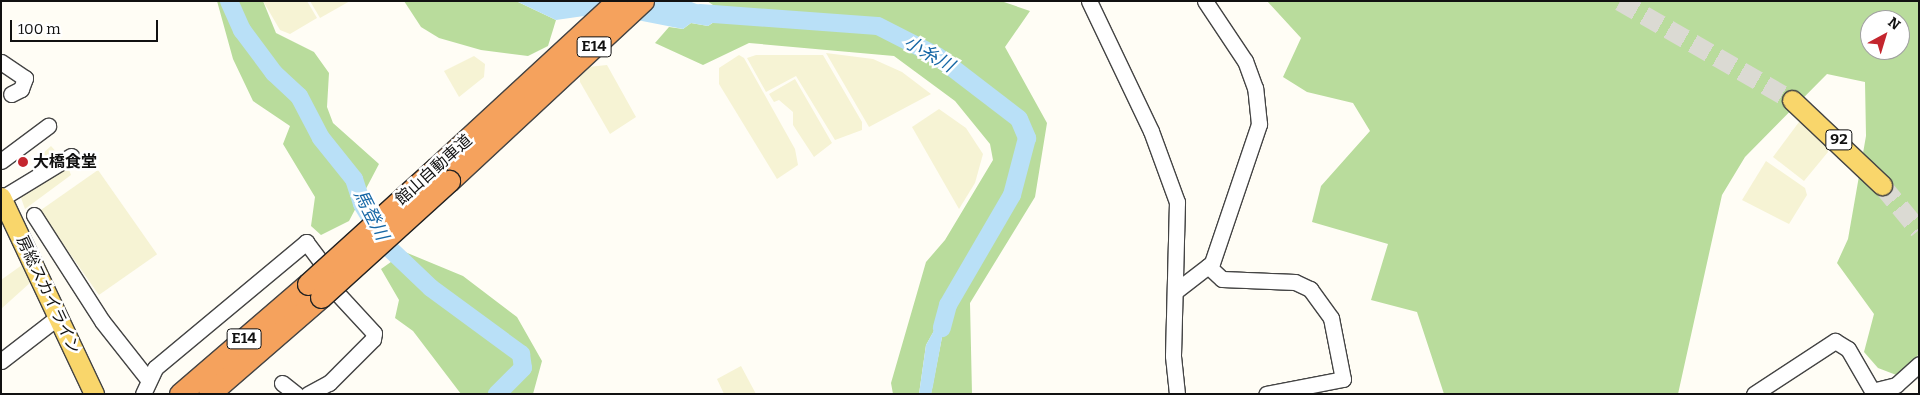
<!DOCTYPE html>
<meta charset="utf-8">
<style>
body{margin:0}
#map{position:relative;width:1920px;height:395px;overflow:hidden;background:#fffdf5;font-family:Bitter,"Noto Sans JP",serif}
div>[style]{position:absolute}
.farmland>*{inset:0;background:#f6f3d4;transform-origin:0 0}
.forest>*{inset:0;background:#b9dc9c}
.water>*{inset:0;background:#b9e0f7}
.river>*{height:18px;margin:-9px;padding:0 9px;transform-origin:9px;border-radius:9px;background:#b9e0f7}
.major-tunnel>*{height:19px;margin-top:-9.5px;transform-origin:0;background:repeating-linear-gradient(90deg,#dbdad3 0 19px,transparent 0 28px)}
.roads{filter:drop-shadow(1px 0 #444) drop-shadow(-1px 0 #444) drop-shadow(0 1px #444) drop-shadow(0 -1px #444)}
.minor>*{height:15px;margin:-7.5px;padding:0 7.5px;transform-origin:7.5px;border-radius:7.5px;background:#fff}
.major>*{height:19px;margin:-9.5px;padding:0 9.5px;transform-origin:9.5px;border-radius:9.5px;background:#f9d66b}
.highway>*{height:21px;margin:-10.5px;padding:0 10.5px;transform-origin:10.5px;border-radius:10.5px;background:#f5a25d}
.bridges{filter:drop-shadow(1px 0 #222) drop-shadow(-1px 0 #222) drop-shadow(0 1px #222) drop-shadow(0 -1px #222)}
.highway-bridge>*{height:21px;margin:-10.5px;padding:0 10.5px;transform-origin:10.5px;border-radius:10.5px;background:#f5a25d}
.dots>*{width:14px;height:14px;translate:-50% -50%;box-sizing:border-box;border:2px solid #fff;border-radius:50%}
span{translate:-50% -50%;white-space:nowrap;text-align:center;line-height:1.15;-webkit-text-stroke:5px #fff;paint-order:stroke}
.shield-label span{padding:1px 4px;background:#fff;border:1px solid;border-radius:4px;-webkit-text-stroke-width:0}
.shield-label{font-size:15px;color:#111;font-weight:700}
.poi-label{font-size:16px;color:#111;font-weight:700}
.left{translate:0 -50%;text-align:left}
.street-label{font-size:16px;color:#111}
.water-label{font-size:18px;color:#1768a6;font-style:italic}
.frame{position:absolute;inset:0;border:2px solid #111;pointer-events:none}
.north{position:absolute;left:1860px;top:10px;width:50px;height:50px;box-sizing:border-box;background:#fff;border:1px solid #a0a0a0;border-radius:50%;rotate:39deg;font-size:14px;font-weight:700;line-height:20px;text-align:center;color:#111}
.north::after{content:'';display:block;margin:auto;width:18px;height:22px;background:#c4262e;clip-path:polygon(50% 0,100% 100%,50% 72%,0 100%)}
.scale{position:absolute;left:10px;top:20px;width:148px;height:22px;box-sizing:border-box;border:2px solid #111;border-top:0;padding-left:6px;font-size:15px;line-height:18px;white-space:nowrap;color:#111;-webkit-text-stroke:4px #fff;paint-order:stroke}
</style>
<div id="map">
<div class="farmland">
<div style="clip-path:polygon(263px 1px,307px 1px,317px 18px,290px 34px,280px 30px)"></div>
<div style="clip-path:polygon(310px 1px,350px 1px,320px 18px)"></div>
<div style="clip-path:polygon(826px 53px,873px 59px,902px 72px,931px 94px,869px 127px)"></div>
<div style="clip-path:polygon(739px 55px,744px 58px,795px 149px,798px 165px,777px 179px,719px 84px,719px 68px)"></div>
<div style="clip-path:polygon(756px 55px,823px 55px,862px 122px,862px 130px,835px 140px,796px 76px,766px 92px,747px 58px)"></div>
<div style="clip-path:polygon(474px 56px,485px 64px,484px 77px,459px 97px,444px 71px)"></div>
<div style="clip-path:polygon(607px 65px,636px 117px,610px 134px,580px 82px,580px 74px,588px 67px)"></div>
<div style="clip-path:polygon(795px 79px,832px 143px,814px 157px,793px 125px,793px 112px,779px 100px,774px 102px,769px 94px)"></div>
<div style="clip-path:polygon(939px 109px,966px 128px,983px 154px,975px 183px,959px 209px,912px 127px)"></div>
<div style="clip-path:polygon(1799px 122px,1826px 143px,1828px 152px,1804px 181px,1773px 157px)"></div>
<div style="left:51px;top:146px;width:15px;height:15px;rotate:48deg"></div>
<div style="clip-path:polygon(1766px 161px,1805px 188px,1807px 195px,1789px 224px,1742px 200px)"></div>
<div style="clip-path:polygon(67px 164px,71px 175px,25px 209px,20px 195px)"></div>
<div style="left:98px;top:170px;width:103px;height:71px;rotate:55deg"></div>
<div style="clip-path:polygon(22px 265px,31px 282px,1px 309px,1px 280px)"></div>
<div style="clip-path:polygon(741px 366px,756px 394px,724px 394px,717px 379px)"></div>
</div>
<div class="forest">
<div style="clip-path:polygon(217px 1px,263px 1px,276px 33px,314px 52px,329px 73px,327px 107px,333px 123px,379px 164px,349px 221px,321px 235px,311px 226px,315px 197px,283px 144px,290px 126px,253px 101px,233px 59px)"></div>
<div style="clip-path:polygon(404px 1px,516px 1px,556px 20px,548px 46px,528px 56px,481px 50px,439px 38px,421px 27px)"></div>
<div style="clip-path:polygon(707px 1px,1001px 1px,1030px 11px,1005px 47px,1047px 123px,1035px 197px,970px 303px,972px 394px,931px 394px,948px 306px,926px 345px,919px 394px,893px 394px,891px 383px,926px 262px,945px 240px,993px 160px,990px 144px,955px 101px,894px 56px,749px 43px,703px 65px,655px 43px,669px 27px,683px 29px,691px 23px,708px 26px,717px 20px,722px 11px)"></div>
<div style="clip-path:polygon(evenodd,1267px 1px,1919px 1px,1919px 354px,1899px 376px,1878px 368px,1864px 352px,1874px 314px,1837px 263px,1848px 239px,1866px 136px,1865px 82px,1827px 74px,1745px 157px,1722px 195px,1678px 394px,1444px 394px,1417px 312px,1371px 300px,1388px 244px,1312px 222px,1321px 186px,1370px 131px,1353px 103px,1307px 92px,1283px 77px,1301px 38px,1267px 1px,1870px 20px,1900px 20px,1900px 50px,1870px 50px,1870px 20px)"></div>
<div style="clip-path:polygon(405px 252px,463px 276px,517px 317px,542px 361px,533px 394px,461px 394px,413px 331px,395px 318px,399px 300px,381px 269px)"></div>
</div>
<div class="water">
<div style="clip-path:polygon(516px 1px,606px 1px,591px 15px,556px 20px)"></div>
<div style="clip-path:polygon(656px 1px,689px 1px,724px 15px,708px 26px,691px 23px,683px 29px,637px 20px)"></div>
<div style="clip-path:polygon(948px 305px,933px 386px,931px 394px,919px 394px,926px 345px)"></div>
</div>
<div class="river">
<div style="left:229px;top:1px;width:32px;rotate:66deg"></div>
<div style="left:242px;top:30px;width:54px;rotate:53.3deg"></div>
<div style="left:274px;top:73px;width:34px;rotate:43deg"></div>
<div style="left:299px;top:96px;width:47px;rotate:62.4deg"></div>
<div style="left:321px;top:138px;width:53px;rotate:51.2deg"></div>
<div style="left:354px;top:179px;width:26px;rotate:72deg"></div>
<div style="left:362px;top:204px;width:52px;rotate:58.5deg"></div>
<div style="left:389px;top:248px;width:58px;rotate:43.6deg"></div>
<div style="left:431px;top:288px;width:112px;rotate:36.3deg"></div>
<div style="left:521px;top:354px;width:14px;rotate:82deg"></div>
<div style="left:523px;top:368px;width:37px;rotate:135deg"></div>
<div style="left:700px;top:13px;width:178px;rotate:4.2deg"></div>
<div style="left:878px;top:26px;width:66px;rotate:27deg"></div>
<div style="left:937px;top:56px;width:103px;rotate:37.5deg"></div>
<div style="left:1019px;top:119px;width:21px;rotate:67deg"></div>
<div style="left:1027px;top:138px;width:59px;rotate:104.7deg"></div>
<div style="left:1012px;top:195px;width:127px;rotate:120.2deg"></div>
<div style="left:948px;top:305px;width:24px;rotate:105deg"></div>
</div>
<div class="major-tunnel">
<div style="left:1620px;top:1px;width:198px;rotate:29.9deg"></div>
<div style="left:1882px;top:185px;width:58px;rotate:50.6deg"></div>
</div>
<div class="roads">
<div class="minor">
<div style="left:1089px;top:1px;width:144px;rotate:64.5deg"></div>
<div style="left:1151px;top:131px;width:76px;rotate:69.9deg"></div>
<div style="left:1177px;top:202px;width:154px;rotate:91.5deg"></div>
<div style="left:1173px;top:356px;width:38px;rotate:84deg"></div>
<div style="left:1px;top:62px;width:29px;rotate:34deg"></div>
<div style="left:25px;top:78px;width:12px;rotate:110deg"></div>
<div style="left:21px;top:89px;width:11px;rotate:153deg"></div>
<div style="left:1px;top:161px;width:59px;rotate:-36.7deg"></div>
<div style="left:2px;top:198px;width:81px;rotate:-31.3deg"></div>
<div style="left:34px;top:215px;width:126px;rotate:57.3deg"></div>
<div style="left:102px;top:321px;width:73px;rotate:51.7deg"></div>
<div style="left:1208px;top:266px;width:19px;rotate:43deg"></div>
<div style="left:1222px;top:279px;width:73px;rotate:2.4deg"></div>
<div style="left:1295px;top:282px;width:17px;rotate:25deg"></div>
<div style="left:1310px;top:289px;width:36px;rotate:54deg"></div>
<div style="left:1331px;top:318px;width:62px;rotate:78.9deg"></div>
<div style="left:1343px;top:379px;width:78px;rotate:169deg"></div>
<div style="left:1177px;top:290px;width:44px;rotate:-37.6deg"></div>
<div style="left:1212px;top:263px;width:147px;rotate:-71.3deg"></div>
<div style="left:1259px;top:124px;width:36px;rotate:-96deg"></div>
<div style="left:1255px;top:88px;width:29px;rotate:-110deg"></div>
<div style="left:1245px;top:61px;width:72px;rotate:-123.7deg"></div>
<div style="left:1px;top:361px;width:72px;rotate:-37.7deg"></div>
<div style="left:282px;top:383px;width:18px;rotate:38deg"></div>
<div style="left:1872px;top:391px;width:25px;rotate:-14deg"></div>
<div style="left:1896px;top:385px;width:31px;rotate:-42deg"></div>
<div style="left:143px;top:394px;width:29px;rotate:-65deg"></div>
<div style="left:155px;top:368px;width:197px;rotate:-39.8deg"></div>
<div style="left:306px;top:242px;width:21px;rotate:53deg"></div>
<div style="left:308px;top:394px;width:24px;rotate:-28deg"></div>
<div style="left:329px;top:383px;width:62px;rotate:-45deg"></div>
<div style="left:373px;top:339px;width:6px;rotate:-81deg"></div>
<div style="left:374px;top:333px;width:53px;rotate:-132.7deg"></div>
<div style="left:1754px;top:394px;width:97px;rotate:-33.2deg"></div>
<div style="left:1835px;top:341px;width:15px;rotate:32deg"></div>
<div style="left:1848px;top:349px;width:52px;rotate:60deg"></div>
</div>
<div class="major">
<div style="left:1792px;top:100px;width:124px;rotate:43.4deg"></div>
<div style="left:1px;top:197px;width:218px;rotate:64.7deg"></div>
</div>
<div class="highway">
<div style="left:436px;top:168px;width:246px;rotate:-42.7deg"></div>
<div style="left:449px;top:181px;width:265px;rotate:-42.9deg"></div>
<div style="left:180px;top:394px;width:169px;rotate:-40.7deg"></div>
<div style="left:209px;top:394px;width:148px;rotate:-40.9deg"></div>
</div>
</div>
<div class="bridges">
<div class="highway-bridge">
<div style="left:308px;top:284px;width:173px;rotate:-42.2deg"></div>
<div style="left:321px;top:297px;width:173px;rotate:-42.2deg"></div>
</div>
</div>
<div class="dots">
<div style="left:23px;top:162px;background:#c4262e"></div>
</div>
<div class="shield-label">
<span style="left:594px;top:47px">E14</span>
<span style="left:1839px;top:140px">92</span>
<span style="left:244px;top:339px">E14</span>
</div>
<div class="poi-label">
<span class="left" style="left:33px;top:162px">大橋食堂</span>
</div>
<div class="street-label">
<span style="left:434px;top:170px;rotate:-42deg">館山自動車道</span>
<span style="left:48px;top:295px;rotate:65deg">房総スカイライン</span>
</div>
<div class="water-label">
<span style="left:929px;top:54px;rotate:30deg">小糸川</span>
<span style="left:371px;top:215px;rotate:63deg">馬登川</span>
</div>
<div class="frame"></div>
<div class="north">N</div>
<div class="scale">100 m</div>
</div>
